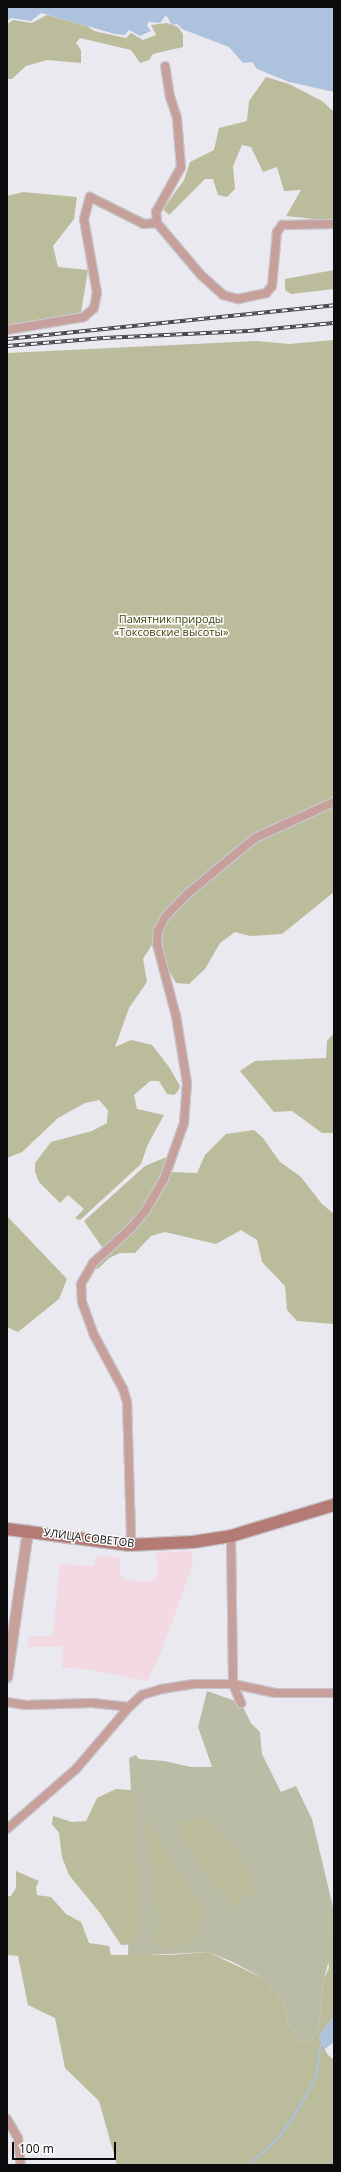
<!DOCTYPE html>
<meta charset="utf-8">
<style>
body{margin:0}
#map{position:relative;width:341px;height:2172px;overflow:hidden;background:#ebe9f0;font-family:"Open Sans",sans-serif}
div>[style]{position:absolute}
.industrial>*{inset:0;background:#f2d9e2}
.green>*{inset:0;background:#bbbca5}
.forest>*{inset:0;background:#babc9b}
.water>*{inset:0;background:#acc2dd}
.stream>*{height:2px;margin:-1px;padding:0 1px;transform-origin:1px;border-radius:1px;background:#acc2dd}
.roads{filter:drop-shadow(1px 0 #c7c5cc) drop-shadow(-1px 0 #c7c5cc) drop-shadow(0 1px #c7c5cc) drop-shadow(0 -1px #c7c5cc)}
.minor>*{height:8px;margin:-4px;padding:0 4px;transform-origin:4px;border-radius:4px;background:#c7a09b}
.tertiary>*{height:10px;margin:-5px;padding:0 5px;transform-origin:5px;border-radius:5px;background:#c7a09b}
.secondary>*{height:12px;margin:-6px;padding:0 6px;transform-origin:6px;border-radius:6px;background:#b37b74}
.rail>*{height:3.5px;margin-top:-1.75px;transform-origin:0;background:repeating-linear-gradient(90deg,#fff 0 6px,#454548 0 12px);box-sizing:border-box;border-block:1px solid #454548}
span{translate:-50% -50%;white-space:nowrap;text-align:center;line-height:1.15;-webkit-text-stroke:3px #fff;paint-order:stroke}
.park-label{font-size:11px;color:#3f4004}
.street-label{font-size:11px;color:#0b0b0d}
.frame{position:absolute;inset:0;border:8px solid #0b0b0d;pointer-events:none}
.scale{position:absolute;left:12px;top:2142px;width:104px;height:18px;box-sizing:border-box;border:2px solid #0b0b0d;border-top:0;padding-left:5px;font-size:12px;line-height:14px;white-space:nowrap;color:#0b0b0d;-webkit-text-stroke:3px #fff;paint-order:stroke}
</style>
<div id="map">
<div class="industrial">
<div style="clip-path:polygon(191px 1551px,193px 1564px,160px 1655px,147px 1681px,85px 1669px,62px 1668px,63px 1647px,28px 1647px,29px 1636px,53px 1636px,60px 1564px,94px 1566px,96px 1555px,120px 1558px,120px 1573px,126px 1580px,151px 1582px,158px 1572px,156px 1553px)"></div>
</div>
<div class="green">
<div style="clip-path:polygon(207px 1691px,241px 1703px,251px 1723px,260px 1732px,262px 1754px,281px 1792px,296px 1786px,312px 1819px,334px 1911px,334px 1943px,324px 1978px,318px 2030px,312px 2040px,301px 2043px,288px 2024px,284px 2003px,263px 1978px,233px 1962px,208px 1952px,128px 1956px,131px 1790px,129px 1758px,136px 1755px,139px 1759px,164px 1761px,191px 1767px,212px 1767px,198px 1727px)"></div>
</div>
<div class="forest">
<div style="clip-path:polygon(47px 15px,87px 26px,94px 31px,126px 38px,131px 33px,143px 40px,156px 35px,151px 25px,167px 23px,178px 27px,183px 34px,183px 47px,153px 54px,149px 60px,140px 63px,131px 50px,80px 38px,76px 43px,81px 50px,81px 63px,47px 60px,26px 66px,12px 79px,7px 79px,7px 24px,13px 20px,32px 23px)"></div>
<div style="clip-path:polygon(266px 77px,289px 84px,322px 101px,334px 112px,334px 221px,286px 216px,301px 190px,284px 191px,277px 167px,263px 172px,251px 147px,242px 145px,233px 166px,235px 189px,227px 197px,218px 195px,213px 179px,205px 179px,169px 215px,163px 209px,184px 180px,190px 162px,214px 150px,219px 128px,247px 121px,249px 101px)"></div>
<div style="clip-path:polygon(23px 192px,77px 197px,74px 219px,53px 246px,58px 267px,88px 270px,81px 313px,25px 327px,7px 326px,7px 196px)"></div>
<div style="clip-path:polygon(334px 270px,334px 289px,291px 294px,285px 290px,285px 279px)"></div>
<div style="clip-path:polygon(334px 340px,334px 892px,282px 934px,250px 936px,235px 932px,220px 943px,205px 969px,189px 984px,176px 983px,168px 969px,160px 932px,143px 959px,147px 982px,129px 1008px,115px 1047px,131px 1040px,152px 1045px,169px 1067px,180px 1086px,178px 1091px,174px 1095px,167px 1094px,159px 1081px,150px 1081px,134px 1095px,137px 1109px,164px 1115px,148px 1144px,141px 1164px,80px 1220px,75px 1218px,84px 1209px,68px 1195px,60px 1203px,39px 1182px,35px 1172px,35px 1163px,51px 1142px,92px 1131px,107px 1123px,108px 1110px,99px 1100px,85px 1103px,58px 1118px,22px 1152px,7px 1158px,7px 353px,257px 341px,289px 344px)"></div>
<div style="clip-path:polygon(334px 1033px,334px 1133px,322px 1133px,292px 1111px,274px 1112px,240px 1071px,255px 1061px,326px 1058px,327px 1041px)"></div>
<div style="clip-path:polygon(254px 1130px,263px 1138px,280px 1162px,301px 1177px,322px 1204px,334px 1214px,334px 1324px,297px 1321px,287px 1310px,285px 1286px,262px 1262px,257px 1240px,241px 1230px,216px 1244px,165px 1232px,151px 1236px,135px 1253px,120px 1253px,109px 1258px,99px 1268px,88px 1272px,84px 1282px,67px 1279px,59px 1299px,18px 1332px,7px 1327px,7px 1216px,67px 1279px,84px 1282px,88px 1272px,106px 1253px,84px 1221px,145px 1166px,174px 1154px,171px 1172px,197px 1173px,205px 1155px,226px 1134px)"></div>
<div style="clip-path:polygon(116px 1789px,131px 1790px,140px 1907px,136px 1944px,121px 1945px,100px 1913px,69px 1875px,62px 1857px,59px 1833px,52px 1824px,53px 1816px,72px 1822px,86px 1821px,97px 1798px)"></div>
<div style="clip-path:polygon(210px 1818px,216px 1831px,240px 1854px,250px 1876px,253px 1891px,249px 1897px,242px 1893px,238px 1909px,211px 1880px,179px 1832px,179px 1823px)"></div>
<div style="clip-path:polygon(146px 1820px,165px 1848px,170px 1862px,203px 1908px,194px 1940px,185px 1946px,159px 1946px,155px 1941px,159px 1916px,152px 1893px,151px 1862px,144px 1823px)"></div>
<div style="clip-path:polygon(16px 1871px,39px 1881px,36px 1887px,37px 1895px,51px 1897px,66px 1914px,81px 1922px,89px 1943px,109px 1946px,111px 1955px,170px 1955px,208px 1952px,263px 1978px,284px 2003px,288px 2024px,301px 2043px,312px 2040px,318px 2030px,324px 1978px,329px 1968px,327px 1944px,334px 1934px,334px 2016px,319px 2036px,327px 2054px,334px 2060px,334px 2165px,117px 2165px,99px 2101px,65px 2068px,55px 2018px,28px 2005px,18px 1956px,7px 1955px,7px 1896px,11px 1896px,16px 1888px)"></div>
</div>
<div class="water">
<div style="clip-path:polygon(7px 7px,334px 7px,334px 92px,289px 82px,257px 69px,252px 62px,243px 63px,229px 47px,182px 29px,177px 24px,172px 25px,166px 15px,160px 23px,148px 22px,147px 26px,151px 31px,140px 36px,129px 30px,125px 35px,115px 34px,41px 13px,31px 21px,11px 18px,7px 21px)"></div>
<div style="clip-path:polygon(334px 2016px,334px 2042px,325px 2049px,319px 2036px)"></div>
</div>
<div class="stream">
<div style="left:248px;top:2165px;width:40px;rotate:-41deg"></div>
<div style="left:278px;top:2139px;width:41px;rotate:-55.9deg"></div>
<div style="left:301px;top:2105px;width:33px;rotate:-63deg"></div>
<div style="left:316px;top:2076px;width:33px;rotate:-81deg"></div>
</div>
<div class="roads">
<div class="minor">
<div style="left:157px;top:223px;width:11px;rotate:-95deg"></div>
<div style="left:156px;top:212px;width:51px;rotate:-60.9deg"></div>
<div style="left:181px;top:167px;width:49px;rotate:-94.7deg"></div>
<div style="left:177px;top:118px;width:22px;rotate:-108deg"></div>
<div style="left:170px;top:97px;width:31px;rotate:-99deg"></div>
<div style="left:7px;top:330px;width:78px;rotate:-9.6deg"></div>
<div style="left:84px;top:317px;width:13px;rotate:-42deg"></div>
<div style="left:94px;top:308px;width:15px;rotate:-79deg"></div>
<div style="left:97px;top:293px;width:75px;rotate:-100deg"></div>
<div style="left:84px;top:219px;width:23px;rotate:-75deg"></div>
<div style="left:90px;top:197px;width:60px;rotate:26.6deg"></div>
<div style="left:144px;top:224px;width:13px;rotate:-4deg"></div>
<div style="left:157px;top:223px;width:68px;rotate:49.8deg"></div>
<div style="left:201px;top:275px;width:30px;rotate:42deg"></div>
<div style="left:223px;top:295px;width:16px;rotate:15deg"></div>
<div style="left:238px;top:299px;width:29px;rotate:-12deg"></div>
<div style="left:266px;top:293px;width:9px;rotate:-49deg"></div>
<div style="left:272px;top:286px;width:54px;rotate:-84.7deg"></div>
<div style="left:277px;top:232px;width:9px;rotate:-54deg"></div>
<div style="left:282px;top:225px;width:52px;rotate:-1.1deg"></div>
<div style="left:231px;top:1536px;width:148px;rotate:89.2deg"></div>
<div style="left:233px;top:1684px;width:21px;rotate:67deg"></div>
<div style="left:129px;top:1545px;width:10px;rotate:-79deg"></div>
<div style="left:131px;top:1535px;width:133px;rotate:-91.7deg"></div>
<div style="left:127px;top:1402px;width:14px;rotate:-107deg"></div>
<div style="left:123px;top:1389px;width:61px;rotate:-118.2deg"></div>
<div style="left:94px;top:1335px;width:35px;rotate:-110deg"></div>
<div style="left:82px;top:1302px;width:18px;rotate:-93deg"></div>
<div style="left:81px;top:1284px;width:24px;rotate:-60deg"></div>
<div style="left:93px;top:1263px;width:52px;rotate:-42.6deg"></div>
<div style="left:131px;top:1228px;width:23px;rotate:-50deg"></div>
<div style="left:146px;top:1210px;width:36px;rotate:-60deg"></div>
<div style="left:164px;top:1179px;width:59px;rotate:-70.3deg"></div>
<div style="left:184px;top:1123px;width:40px;rotate:-85.7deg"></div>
<div style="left:187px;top:1083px;width:68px;rotate:-99.3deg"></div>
<div style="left:176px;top:1016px;width:74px;rotate:-104.8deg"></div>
<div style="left:157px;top:944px;width:13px;rotate:-86deg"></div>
<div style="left:158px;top:931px;width:16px;rotate:-63deg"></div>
<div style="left:165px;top:917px;width:30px;rotate:-46deg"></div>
<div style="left:186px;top:895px;width:89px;rotate:-39.6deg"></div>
<div style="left:255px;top:838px;width:87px;rotate:-24.5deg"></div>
<div style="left:7px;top:1702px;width:19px;rotate:9deg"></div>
<div style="left:26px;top:1705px;width:66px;rotate:-1.7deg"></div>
<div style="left:92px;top:1703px;width:37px;rotate:6deg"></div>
<div style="left:129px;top:1707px;width:82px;rotate:130.5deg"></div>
<div style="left:76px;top:1769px;width:91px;rotate:139deg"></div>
<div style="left:129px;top:1707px;width:18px;rotate:-43deg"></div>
<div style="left:142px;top:1695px;width:21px;rotate:-17deg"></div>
<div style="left:162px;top:1689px;width:32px;rotate:-9deg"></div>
<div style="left:194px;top:1684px;width:39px"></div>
<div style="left:233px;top:1684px;width:43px;rotate:12.1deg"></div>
<div style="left:275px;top:1693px;width:59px"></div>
<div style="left:7px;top:2119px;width:22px;rotate:60deg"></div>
<div style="left:18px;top:2138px;width:27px;rotate:84deg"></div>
</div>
<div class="tertiary">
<div style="left:7px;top:1677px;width:148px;rotate:-81.8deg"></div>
</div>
<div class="secondary">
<div style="left:7px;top:1529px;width:123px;rotate:7.5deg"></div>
<div style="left:129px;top:1545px;width:64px;rotate:-2.7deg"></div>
<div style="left:193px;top:1542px;width:38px;rotate:-9deg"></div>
<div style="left:231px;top:1536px;width:108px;rotate:-16.8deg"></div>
</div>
</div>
<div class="rail">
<div style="left:7px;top:339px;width:329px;rotate:-5.9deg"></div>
<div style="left:7px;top:346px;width:97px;rotate:-4.7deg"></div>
<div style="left:104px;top:338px;width:144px;rotate:-2.8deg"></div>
<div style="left:248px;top:331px;width:86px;rotate:-5.3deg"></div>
</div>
<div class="park-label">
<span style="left:171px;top:626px">Памятник природы<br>«Токсовские высоты»</span>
</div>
<div class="street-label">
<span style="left:89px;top:1538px;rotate:7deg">УЛИЦА СОВЕТОВ</span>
</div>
<div class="frame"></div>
<div class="scale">100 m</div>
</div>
